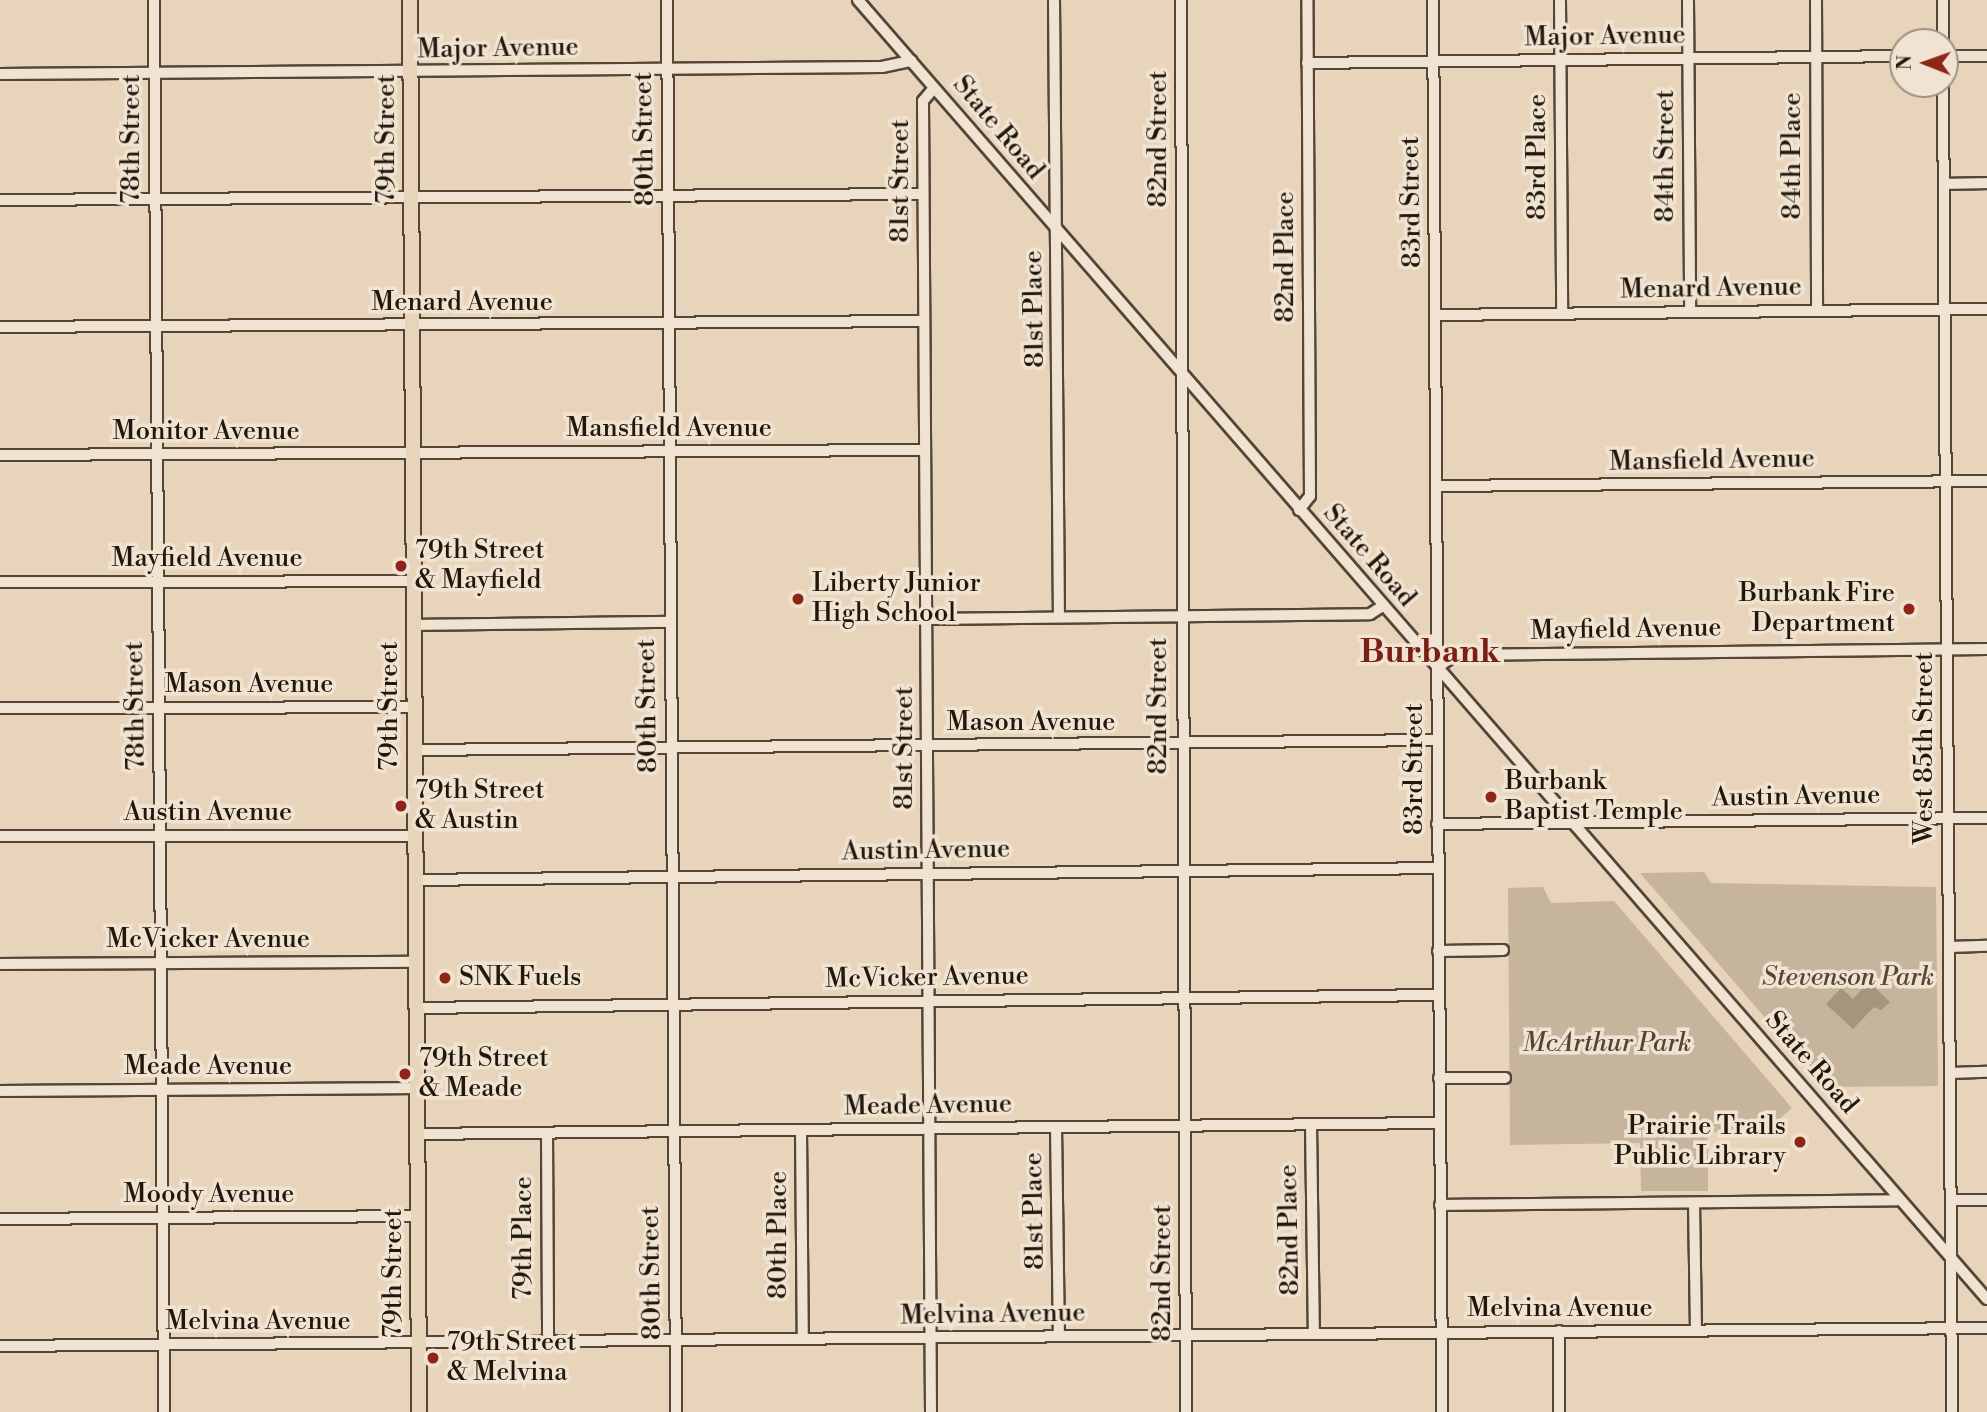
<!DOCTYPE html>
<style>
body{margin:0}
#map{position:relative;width:1987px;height:1412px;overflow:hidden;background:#e8d4ba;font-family:"Libre Bodoni",serif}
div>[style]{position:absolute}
.green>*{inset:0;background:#c6b49c}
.water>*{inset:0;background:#a5947e}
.roads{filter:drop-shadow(2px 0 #544637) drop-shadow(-2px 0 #544637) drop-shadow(0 2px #544637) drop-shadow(0 -2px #544637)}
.minor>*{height:10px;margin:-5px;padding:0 5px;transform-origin:5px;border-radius:5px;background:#f0e3d2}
.major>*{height:14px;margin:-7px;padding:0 7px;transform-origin:7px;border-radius:7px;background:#e8d4ba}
.dots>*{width:19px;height:19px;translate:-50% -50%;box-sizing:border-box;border:4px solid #f0e3d2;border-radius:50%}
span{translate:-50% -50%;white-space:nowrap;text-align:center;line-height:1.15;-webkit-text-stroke:7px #f0e3d2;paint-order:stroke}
.street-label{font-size:26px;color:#22170b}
.poi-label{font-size:26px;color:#22170b}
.left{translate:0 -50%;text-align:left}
.right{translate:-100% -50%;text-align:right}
.park-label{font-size:26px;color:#534636;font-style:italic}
.district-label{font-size:33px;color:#7a1f14;font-weight:700}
.north{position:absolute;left:1889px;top:28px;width:70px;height:70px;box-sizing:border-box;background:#f0e3d2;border:2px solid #9e9182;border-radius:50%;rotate:271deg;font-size:19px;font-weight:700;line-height:28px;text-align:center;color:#22170b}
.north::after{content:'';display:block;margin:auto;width:24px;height:32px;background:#8f2418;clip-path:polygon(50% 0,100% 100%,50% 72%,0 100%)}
</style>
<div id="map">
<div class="green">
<div style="clip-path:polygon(1704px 872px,1711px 883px,1936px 887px,1938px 1086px,1825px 1087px,1640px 873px)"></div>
<div style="clip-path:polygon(1543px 887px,1551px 903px,1614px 901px,1792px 1108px,1766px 1131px,1708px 1132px,1708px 1191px,1641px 1191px,1640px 1143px,1510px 1145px,1508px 888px)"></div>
</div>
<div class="water">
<div style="clip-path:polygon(1869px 982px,1890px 1002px,1881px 1010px,1874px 1007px,1853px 1029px,1826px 1004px,1841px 988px,1853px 999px)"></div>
</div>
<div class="roads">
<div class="minor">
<div style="left:154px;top:0;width:1412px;rotate:89.59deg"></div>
<div style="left:667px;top:0;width:1412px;rotate:89.63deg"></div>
<div style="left:858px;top:0;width:1721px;rotate:49.01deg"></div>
<div style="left:1054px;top:0;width:617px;rotate:89.54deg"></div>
<div style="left:1181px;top:0;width:1412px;rotate:89.8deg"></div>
<div style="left:1433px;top:0;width:1412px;rotate:89.63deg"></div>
<div style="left:1560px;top:0;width:314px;rotate:89.6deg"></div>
<div style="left:1688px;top:0;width:312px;rotate:89.6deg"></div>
<div style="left:1816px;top:0;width:311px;rotate:89.8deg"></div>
<div style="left:1943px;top:42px;width:42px;rotate:-90deg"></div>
<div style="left:1945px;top:56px;width:42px"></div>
<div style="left:1307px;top:63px;width:596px;rotate:-0.67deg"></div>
<div style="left:0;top:74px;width:882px;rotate:-0.45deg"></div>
<div style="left:882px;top:67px;width:30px;rotate:-12deg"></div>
<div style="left:1943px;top:84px;width:1328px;rotate:89.61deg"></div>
<div style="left:1944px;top:184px;width:43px;rotate:-1.3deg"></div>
<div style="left:0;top:200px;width:923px;rotate:-0.37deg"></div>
<div style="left:1436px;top:315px;width:551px;rotate:-0.62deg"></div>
<div style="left:0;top:327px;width:924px;rotate:-0.37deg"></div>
<div style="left:0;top:455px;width:925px;rotate:-0.31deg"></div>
<div style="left:1437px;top:486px;width:550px;rotate:-0.52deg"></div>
<div style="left:1299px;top:510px;width:18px;rotate:-52deg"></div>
<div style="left:1310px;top:496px;width:496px;rotate:-90.3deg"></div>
<div style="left:0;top:582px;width:414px;rotate:-0.1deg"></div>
<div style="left:927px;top:619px;width:443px;rotate:-0.6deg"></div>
<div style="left:1370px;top:614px;width:15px;rotate:-32deg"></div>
<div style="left:414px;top:625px;width:256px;rotate:-0.7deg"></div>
<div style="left:1437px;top:668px;width:22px;rotate:-36deg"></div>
<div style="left:1455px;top:655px;width:532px;rotate:-0.65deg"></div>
<div style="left:0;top:708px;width:415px;rotate:-0.1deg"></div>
<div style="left:415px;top:750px;width:1021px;rotate:-0.56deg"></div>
<div style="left:1437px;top:824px;width:550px;rotate:-0.63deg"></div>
<div style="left:0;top:836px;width:416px"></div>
<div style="left:416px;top:880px;width:1021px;rotate:-0.67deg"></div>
<div style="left:1949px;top:947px;width:38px;rotate:-2deg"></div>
<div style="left:1438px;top:951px;width:65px;rotate:-0.9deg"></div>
<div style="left:0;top:964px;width:416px;rotate:-0.3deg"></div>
<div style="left:417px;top:1008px;width:1021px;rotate:-0.73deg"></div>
<div style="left:1950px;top:1073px;width:37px;rotate:-2deg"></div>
<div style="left:1439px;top:1078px;width:66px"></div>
<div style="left:0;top:1091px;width:417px;rotate:-0.4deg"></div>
<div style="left:1311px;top:1125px;width:209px;rotate:89.2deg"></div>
<div style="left:1056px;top:1127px;width:209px;rotate:89.2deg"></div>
<div style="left:801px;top:1130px;width:209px;rotate:89.5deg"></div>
<div style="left:547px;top:1133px;width:210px;rotate:89.7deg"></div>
<div style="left:417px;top:1134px;width:1022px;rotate:-0.62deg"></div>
<div style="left:1951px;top:1200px;width:36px"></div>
<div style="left:1694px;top:1203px;width:128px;rotate:89.1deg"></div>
<div style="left:1440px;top:1205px;width:457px;rotate:-0.6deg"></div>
<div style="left:0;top:1219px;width:418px;rotate:-0.4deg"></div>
<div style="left:1559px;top:1331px;width:81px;rotate:90deg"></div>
<div style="left:0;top:1346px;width:1987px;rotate:-0.52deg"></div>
<div style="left:931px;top:1412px;width:1311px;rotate:-90.35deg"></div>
<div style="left:923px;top:101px;width:17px;rotate:-50deg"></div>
</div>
<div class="major">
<div style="left:410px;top:0;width:1412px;rotate:89.63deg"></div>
</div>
</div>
<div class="dots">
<div style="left:401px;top:566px;background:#8f2418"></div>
<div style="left:798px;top:599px;background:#8f2418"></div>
<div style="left:1909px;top:609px;background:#8f2418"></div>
<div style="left:1491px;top:797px;background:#8f2418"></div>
<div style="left:401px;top:806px;background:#8f2418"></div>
<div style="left:445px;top:978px;background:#8f2418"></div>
<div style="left:405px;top:1074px;background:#8f2418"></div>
<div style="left:1800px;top:1142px;background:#8f2418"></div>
<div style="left:433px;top:1358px;background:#8f2418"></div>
</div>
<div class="street-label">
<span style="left:1605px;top:37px;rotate:-1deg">Major Avenue</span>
<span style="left:498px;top:49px;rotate:-1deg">Major Avenue</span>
<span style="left:998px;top:128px;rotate:50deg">State Road</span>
<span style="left:132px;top:139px;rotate:-90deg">78th Street</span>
<span style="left:387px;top:139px;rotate:-90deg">79th Street</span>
<span style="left:645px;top:139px;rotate:-91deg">80th Street</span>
<span style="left:1159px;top:139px;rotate:-90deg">82nd Street</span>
<span style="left:1666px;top:156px;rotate:-90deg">84th Street</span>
<span style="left:1793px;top:156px;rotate:-90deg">84th Place</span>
<span style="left:1538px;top:157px;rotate:-90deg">83rd Place</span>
<span style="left:901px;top:181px;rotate:-90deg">81st Street</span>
<span style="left:1412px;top:202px;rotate:-91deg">83rd Street</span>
<span style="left:1286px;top:257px;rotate:-90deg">82nd Place</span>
<span style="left:1711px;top:289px;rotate:-1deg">Menard Avenue</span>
<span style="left:462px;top:303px">Menard Avenue</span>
<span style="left:1035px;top:309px;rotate:-91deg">81st Place</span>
<span style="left:669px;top:429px">Mansfield Avenue</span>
<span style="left:206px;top:432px">Monitor Avenue</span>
<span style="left:1712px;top:461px;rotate:-1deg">Mansfield Avenue</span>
<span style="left:1369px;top:556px;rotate:49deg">State Road</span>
<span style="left:207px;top:559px">Mayfield Avenue</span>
<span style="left:1626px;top:630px;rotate:-1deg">Mayfield Avenue</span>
<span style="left:249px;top:685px">Mason Avenue</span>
<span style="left:136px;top:706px;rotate:-91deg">78th Street</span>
<span style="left:390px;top:706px;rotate:-90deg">79th Street</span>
<span style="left:648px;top:706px;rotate:-91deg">80th Street</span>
<span style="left:1159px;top:706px;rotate:-90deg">82nd Street</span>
<span style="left:1031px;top:723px">Mason Avenue</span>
<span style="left:905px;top:748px;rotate:-90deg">81st Street</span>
<span style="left:1925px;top:748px;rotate:-90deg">West 85th Street</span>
<span style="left:1415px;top:769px;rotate:-90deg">83rd Street</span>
<span style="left:1796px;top:797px;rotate:-1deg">Austin Avenue</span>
<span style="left:208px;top:813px">Austin Avenue</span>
<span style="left:926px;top:851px;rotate:-1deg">Austin Avenue</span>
<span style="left:208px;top:940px">McVicker Avenue</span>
<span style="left:927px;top:978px;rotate:-1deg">McVicker Avenue</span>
<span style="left:1811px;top:1063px;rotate:49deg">State Road</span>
<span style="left:208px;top:1067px">Meade Avenue</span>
<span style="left:928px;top:1106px;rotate:-1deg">Meade Avenue</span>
<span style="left:209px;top:1195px">Moody Avenue</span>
<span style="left:1035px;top:1211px;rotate:-91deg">81st Place</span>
<span style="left:1290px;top:1230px;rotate:-91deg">82nd Place</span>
<span style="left:779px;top:1235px;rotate:-90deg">80th Place</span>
<span style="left:524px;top:1238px;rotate:-90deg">79th Place</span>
<span style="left:394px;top:1273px;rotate:-90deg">79th Street</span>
<span style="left:652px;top:1273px;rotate:-91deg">80th Street</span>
<span style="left:1163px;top:1273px;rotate:-90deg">82nd Street</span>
<span style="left:1560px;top:1309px">Melvina Avenue</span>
<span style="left:993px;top:1315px;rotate:-1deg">Melvina Avenue</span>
<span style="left:258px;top:1322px">Melvina Avenue</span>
</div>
<div class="poi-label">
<span class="left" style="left:415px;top:566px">79th Street<br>&amp; Mayfield</span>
<span class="left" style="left:812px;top:599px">Liberty Junior<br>High School</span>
<span class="right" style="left:1895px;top:609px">Burbank Fire<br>Department</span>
<span class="left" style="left:1505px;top:797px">Burbank<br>Baptist Temple</span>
<span class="left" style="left:415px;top:806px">79th Street<br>&amp; Austin</span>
<span class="left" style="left:459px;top:978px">SNK Fuels</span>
<span class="left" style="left:419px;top:1074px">79th Street<br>&amp; Meade</span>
<span class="right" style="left:1786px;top:1142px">Prairie Trails<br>Public Library</span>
<span class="left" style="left:447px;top:1358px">79th Street<br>&amp; Melvina</span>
</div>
<div class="park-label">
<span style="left:1848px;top:978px">Stevenson Park</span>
<span style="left:1607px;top:1044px">McArthur Park</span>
</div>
<div class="district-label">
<span style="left:1430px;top:653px">Burbank</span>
</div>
<div class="north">N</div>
</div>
